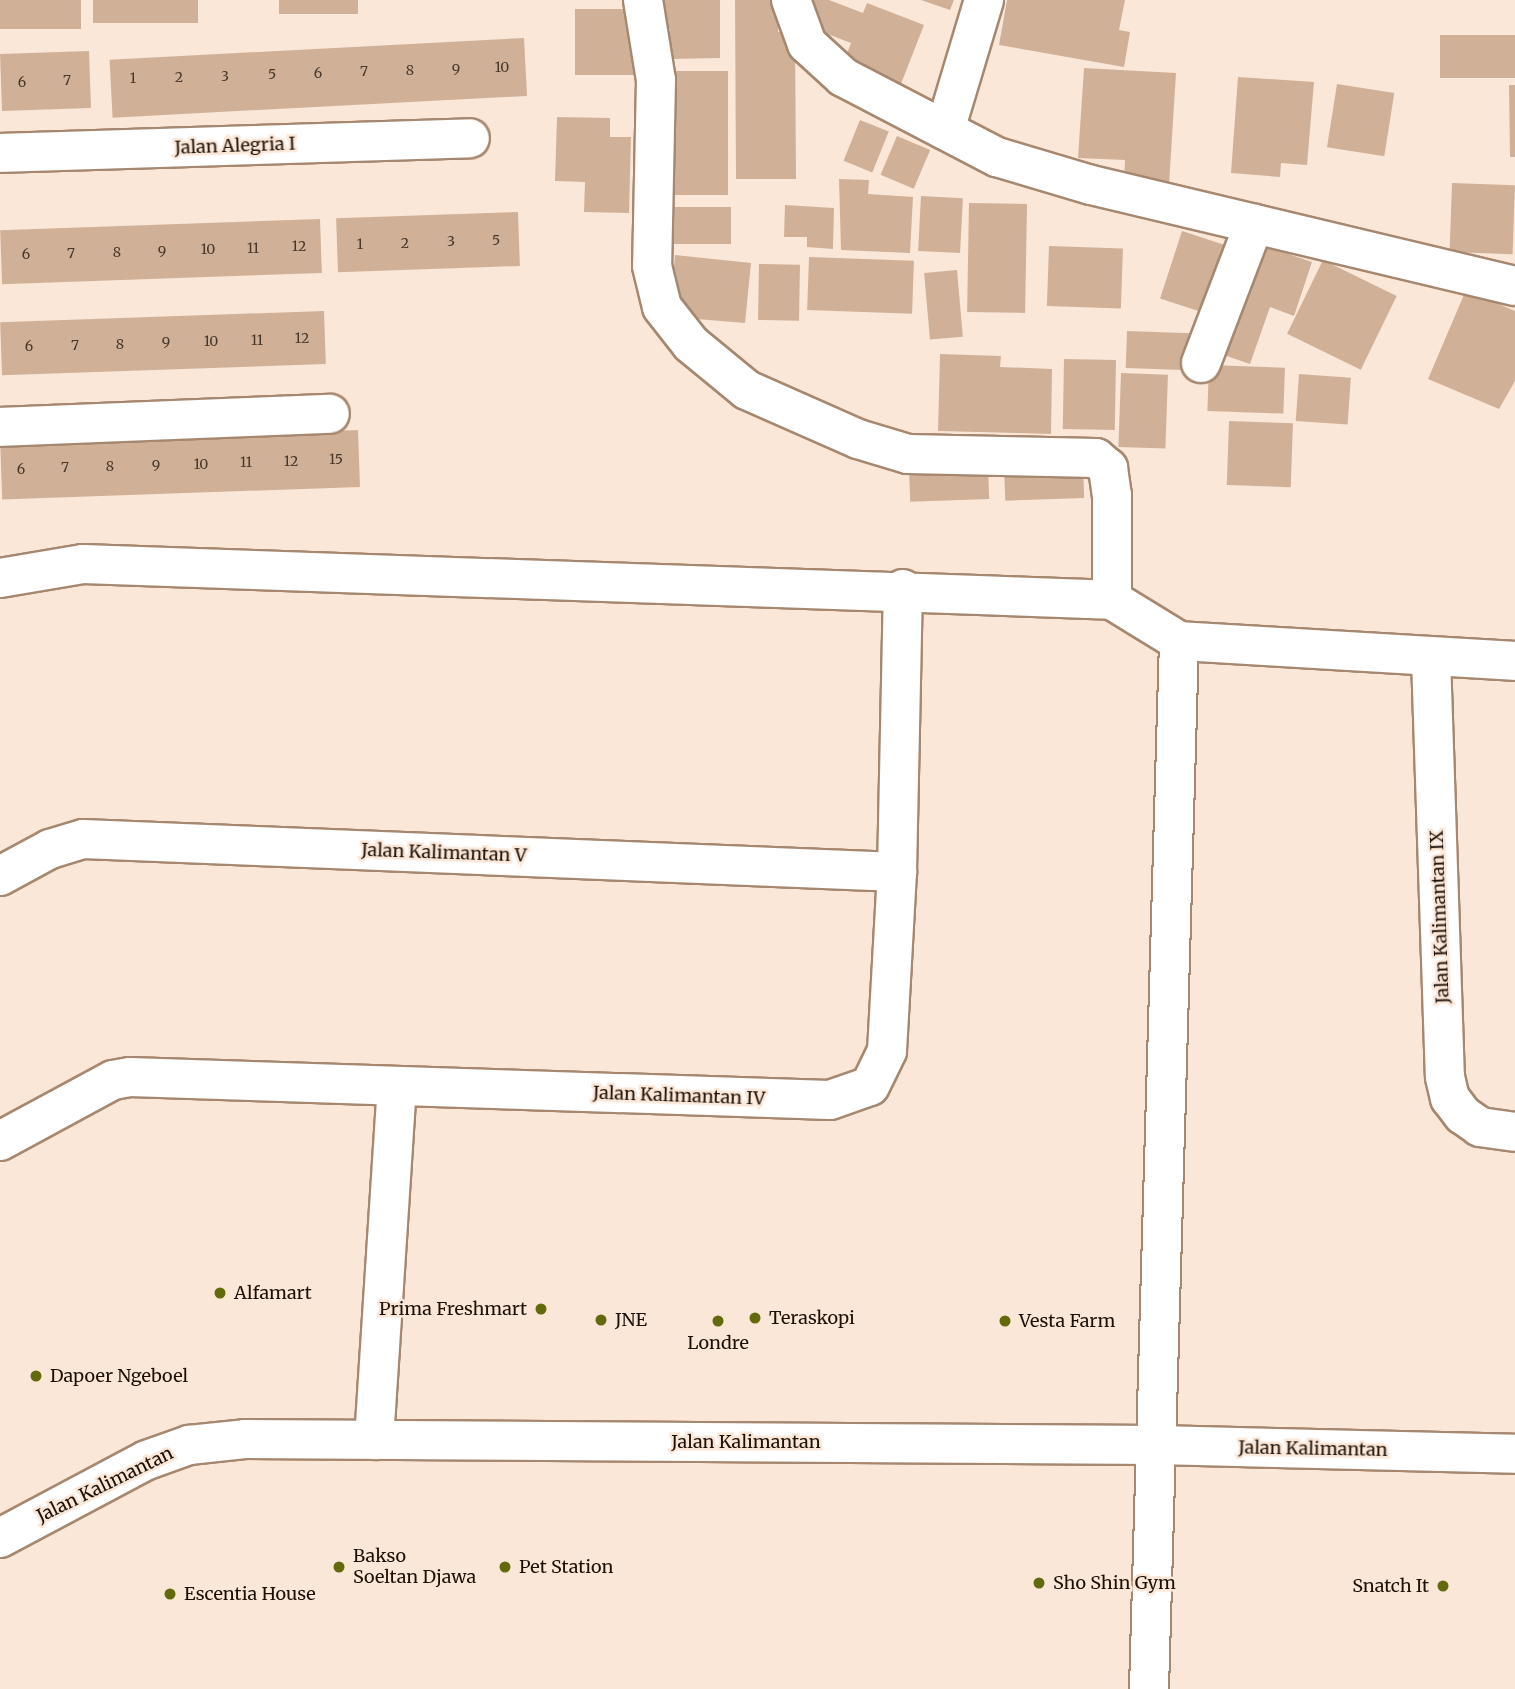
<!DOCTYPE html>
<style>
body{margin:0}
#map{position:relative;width:1515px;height:1689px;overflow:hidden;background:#fbe7d8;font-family:Merriweather,serif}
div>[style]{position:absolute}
.building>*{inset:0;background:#d0b198;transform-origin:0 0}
.roads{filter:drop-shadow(2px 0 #a68870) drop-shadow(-2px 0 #a68870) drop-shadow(0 2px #a68870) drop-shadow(0 -2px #a68870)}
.street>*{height:38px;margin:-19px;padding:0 19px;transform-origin:19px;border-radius:19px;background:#fff}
.secondary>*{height:38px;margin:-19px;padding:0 19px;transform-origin:19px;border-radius:19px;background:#fff}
.dots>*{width:19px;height:19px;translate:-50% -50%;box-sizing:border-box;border:4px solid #fbe7d8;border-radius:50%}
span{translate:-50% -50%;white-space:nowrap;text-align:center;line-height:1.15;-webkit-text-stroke:5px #fbe7d8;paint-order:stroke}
.number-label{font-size:14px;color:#48382b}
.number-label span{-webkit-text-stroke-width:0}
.street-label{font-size:18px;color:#1b1007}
.poi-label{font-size:18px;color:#1b1007}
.left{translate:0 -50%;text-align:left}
.right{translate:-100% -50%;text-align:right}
</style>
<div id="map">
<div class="building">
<div style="left:0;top:0;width:81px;height:29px"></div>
<div style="left:93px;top:0;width:105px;height:23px"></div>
<div style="left:279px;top:0;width:79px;height:14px"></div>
<div style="clip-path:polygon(662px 0,720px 0,720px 58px,670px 59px,670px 29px,662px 29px)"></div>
<div style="clip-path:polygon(735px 0,778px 0,778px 32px,795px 32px,796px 179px,736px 179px)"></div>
<div style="clip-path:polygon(811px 0,829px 0,863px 13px,867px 3px,924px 25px,899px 89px,842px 67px,851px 43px,801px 24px)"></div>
<div style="clip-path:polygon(921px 0,954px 0,950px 10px)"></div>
<div style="clip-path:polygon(1007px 0,1125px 0,1119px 30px,1130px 32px,1124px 67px,999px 45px)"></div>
<div style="left:575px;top:9px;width:62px;height:66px"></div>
<div style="left:1515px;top:35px;width:43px;height:75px;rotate:90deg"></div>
<div style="left:524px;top:38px;width:58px;height:415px;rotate:87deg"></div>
<div style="left:89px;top:51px;width:57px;height:89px;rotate:88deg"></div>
<div style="clip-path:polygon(1084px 68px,1176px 73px,1169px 185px,1124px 182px,1125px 160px,1078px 158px)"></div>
<div style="left:728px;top:71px;width:124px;height:59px;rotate:90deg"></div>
<div style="clip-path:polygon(1238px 77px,1314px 82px,1307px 165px,1281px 163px,1280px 177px,1231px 173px)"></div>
<div style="left:1337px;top:84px;width:58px;height:64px;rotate:9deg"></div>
<div style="clip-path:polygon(1509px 85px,1515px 85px,1515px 157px,1510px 157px)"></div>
<div style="clip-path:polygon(557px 117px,610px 118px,610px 137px,631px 137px,629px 213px,584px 212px,585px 182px,555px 181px)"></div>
<div style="left:860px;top:120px;width:31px;height:44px;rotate:22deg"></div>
<div style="left:897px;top:136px;width:36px;height:42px;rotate:23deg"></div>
<div style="clip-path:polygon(839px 179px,869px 180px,868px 194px,913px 197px,910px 253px,841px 250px)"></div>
<div style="left:1452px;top:183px;width:63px;height:69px;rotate:2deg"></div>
<div style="left:921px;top:196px;width:42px;height:55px;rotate:3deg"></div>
<div style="left:969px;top:203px;width:58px;height:109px;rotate:1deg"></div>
<div style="clip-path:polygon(785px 205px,834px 208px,833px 249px,807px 247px,807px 237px,784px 237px)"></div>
<div style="left:731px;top:207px;width:37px;height:61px;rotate:90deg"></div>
<div style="left:518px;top:212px;width:54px;height:182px;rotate:88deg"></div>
<div style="left:320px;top:219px;width:54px;height:320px;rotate:88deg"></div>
<div style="left:1182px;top:231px;width:49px;height:71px;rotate:18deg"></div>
<div style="clip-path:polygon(1250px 241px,1312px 262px,1294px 316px,1270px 307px,1250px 364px,1212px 351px)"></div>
<div style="left:1049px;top:246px;width:74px;height:60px;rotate:2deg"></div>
<div style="clip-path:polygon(675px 255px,751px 263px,745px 323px,685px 318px,687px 304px,671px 303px)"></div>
<div style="left:809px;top:257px;width:105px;height:53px;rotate:2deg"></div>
<div style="left:1323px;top:260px;width:82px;height:82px;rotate:26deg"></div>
<div style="left:759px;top:264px;width:41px;height:56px;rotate:1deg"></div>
<div style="left:957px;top:270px;width:67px;height:33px;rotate:85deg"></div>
<div style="clip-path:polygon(1466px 290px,1515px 311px,1515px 381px,1499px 409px,1428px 379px)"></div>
<div style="left:324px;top:311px;width:53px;height:324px;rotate:88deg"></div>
<div style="left:1127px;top:331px;width:71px;height:37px;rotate:2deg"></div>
<div style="clip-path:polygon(940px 354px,1001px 356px,1000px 367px,1052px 369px,1051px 434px,938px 431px)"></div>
<div style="left:1064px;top:359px;width:52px;height:70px;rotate:1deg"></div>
<div style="left:1209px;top:365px;width:76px;height:46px;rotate:2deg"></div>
<div style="left:1121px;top:373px;width:47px;height:74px;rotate:2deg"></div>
<div style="left:1299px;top:374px;width:52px;height:47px;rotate:4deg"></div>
<div style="left:1229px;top:421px;width:64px;height:64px;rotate:2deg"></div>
<div style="left:358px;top:430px;width:57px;height:358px;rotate:88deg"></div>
<div style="left:1083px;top:464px;width:34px;height:79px;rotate:88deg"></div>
<div style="left:988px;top:466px;width:33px;height:79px;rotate:88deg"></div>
</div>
<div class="roads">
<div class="street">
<div style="left:643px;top:0;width:81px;rotate:80.8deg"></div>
<div style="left:656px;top:80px;width:186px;rotate:91.2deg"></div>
<div style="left:652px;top:266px;width:42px;rotate:76.3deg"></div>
<div style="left:662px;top:307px;width:47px;rotate:51.9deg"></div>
<div style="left:691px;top:344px;width:72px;rotate:39.4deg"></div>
<div style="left:747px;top:390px;width:121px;rotate:23.8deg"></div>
<div style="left:858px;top:439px;width:52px;rotate:16.7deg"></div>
<div style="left:908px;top:454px;width:188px;rotate:1.2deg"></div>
<div style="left:1096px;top:458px;width:16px;rotate:40deg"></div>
<div style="left:1108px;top:468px;width:27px;rotate:82deg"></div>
<div style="left:1112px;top:495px;width:105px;rotate:90deg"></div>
<div style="left:791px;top:0;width:47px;rotate:70deg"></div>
<div style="left:807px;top:44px;width:49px;rotate:42.5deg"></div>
<div style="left:843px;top:77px;width:174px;rotate:27.5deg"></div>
<div style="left:997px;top:157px;width:98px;rotate:16.6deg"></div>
<div style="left:1091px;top:185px;width:436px;rotate:13.4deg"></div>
<div style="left:945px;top:130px;width:136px;rotate:-73.3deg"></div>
<div style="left:0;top:153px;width:470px;rotate:-1.8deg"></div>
<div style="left:1201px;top:363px;width:149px;rotate:-69.1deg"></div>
<div style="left:0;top:427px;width:330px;rotate:-2.3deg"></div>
<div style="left:0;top:578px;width:84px;rotate:-9.6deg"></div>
<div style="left:83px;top:564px;width:1006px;rotate:1.99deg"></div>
<div style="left:1088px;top:599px;width:24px;rotate:2deg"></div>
<div style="left:1112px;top:600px;width:79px;rotate:31.5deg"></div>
<div style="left:1179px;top:641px;width:1048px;rotate:91.64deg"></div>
<div style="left:1179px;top:641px;width:337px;rotate:3.4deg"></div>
<div style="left:1431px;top:658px;width:419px;rotate:88.1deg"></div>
<div style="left:1445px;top:1077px;width:22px;rotate:77deg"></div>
<div style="left:1450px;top:1098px;width:21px;rotate:53deg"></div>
<div style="left:1463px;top:1115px;width:21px;rotate:35deg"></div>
<div style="left:1480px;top:1127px;width:35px;rotate:8deg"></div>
<div style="left:0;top:876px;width:57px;rotate:-28.4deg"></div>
<div style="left:50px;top:849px;width:34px;rotate:-17deg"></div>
<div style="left:83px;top:839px;width:815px;rotate:2.32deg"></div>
<div style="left:0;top:1141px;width:128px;rotate:-28.4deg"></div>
<div style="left:113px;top:1080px;width:17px;rotate:-10deg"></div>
<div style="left:130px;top:1077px;width:700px;rotate:1.88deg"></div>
<div style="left:830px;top:1100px;width:42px;rotate:-19.3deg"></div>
<div style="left:870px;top:1086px;width:39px;rotate:-64deg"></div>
<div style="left:887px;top:1051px;width:179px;rotate:-86.8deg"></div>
<div style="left:897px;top:872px;width:283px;rotate:-88.8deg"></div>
<div style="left:374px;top:1440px;width:354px;rotate:-86.3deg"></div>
</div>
<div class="secondary">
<div style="left:0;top:1538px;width:166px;rotate:-28deg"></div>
<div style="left:147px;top:1460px;width:45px;rotate:-19.7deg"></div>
<div style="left:189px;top:1445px;width:56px;rotate:-6.1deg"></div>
<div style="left:245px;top:1439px;width:912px;rotate:0.38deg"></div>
<div style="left:1157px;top:1445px;width:358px;rotate:1.4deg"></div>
</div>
</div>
<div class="dots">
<div style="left:220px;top:1293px;background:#636a0c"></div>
<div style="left:541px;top:1309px;background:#636a0c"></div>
<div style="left:755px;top:1318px;background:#636a0c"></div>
<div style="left:601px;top:1320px;background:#636a0c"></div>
<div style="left:718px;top:1321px;background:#636a0c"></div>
<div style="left:1005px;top:1321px;background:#636a0c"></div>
<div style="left:36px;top:1376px;background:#636a0c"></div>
<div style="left:339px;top:1567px;background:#636a0c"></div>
<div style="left:505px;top:1567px;background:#636a0c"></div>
<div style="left:1039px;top:1583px;background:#636a0c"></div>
<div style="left:1443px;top:1586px;background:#636a0c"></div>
<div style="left:170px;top:1594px;background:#636a0c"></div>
</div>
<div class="number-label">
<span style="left:502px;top:67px">10</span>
<span style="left:456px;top:69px">9</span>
<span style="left:410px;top:70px">8</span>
<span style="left:364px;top:71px">7</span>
<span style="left:318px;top:73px">6</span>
<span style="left:272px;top:74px">5</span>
<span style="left:225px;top:76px">3</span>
<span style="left:179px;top:77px">2</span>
<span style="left:133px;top:78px">1</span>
<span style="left:67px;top:80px">7</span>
<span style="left:22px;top:82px">6</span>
<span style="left:496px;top:240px">5</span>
<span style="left:451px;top:241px">3</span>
<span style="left:405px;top:243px">2</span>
<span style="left:360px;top:244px">1</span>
<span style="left:299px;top:246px">12</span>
<span style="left:253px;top:248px">11</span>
<span style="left:208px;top:249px">10</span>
<span style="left:162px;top:251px">9</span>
<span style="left:117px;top:252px">8</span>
<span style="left:71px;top:253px">7</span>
<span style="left:26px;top:254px">6</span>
<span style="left:302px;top:338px">12</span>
<span style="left:257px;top:340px">11</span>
<span style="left:211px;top:341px">10</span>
<span style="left:166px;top:342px">9</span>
<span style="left:120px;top:344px">8</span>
<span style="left:75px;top:345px">7</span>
<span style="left:29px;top:346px">6</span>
<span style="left:336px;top:459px">15</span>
<span style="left:291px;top:461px">12</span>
<span style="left:246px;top:462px">11</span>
<span style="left:201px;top:464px">10</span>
<span style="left:156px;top:465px">9</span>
<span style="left:110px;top:466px">8</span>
<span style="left:65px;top:467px">7</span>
<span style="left:21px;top:469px">6</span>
</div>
<div class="street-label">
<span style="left:235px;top:146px;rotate:-2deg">Jalan Alegria I</span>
<span style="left:444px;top:853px;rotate:2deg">Jalan Kalimantan V</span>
<span style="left:1440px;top:917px;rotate:-92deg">Jalan Kalimantan IX</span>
<span style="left:679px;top:1096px;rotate:2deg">Jalan Kalimantan IV</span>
<span style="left:746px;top:1442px">Jalan Kalimantan</span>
<span style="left:1313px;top:1449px;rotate:1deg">Jalan Kalimantan</span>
<span style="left:105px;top:1485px;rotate:-26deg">Jalan Kalimantan</span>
</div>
<div class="poi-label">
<span class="left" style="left:234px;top:1293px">Alfamart</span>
<span class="right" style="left:527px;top:1309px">Prima Freshmart</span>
<span class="left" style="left:769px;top:1318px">Teraskopi</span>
<span class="left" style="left:615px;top:1320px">JNE</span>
<span class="left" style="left:1019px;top:1321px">Vesta Farm</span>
<span style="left:718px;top:1343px">Londre</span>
<span class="left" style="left:50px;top:1376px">Dapoer Ngeboel</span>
<span class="left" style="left:353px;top:1567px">Bakso<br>Soeltan Djawa</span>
<span class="left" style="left:519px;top:1567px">Pet Station</span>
<span class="left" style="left:1053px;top:1583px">Sho Shin Gym</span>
<span class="right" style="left:1429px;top:1586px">Snatch It</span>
<span class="left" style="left:184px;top:1594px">Escentia House</span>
</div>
</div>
